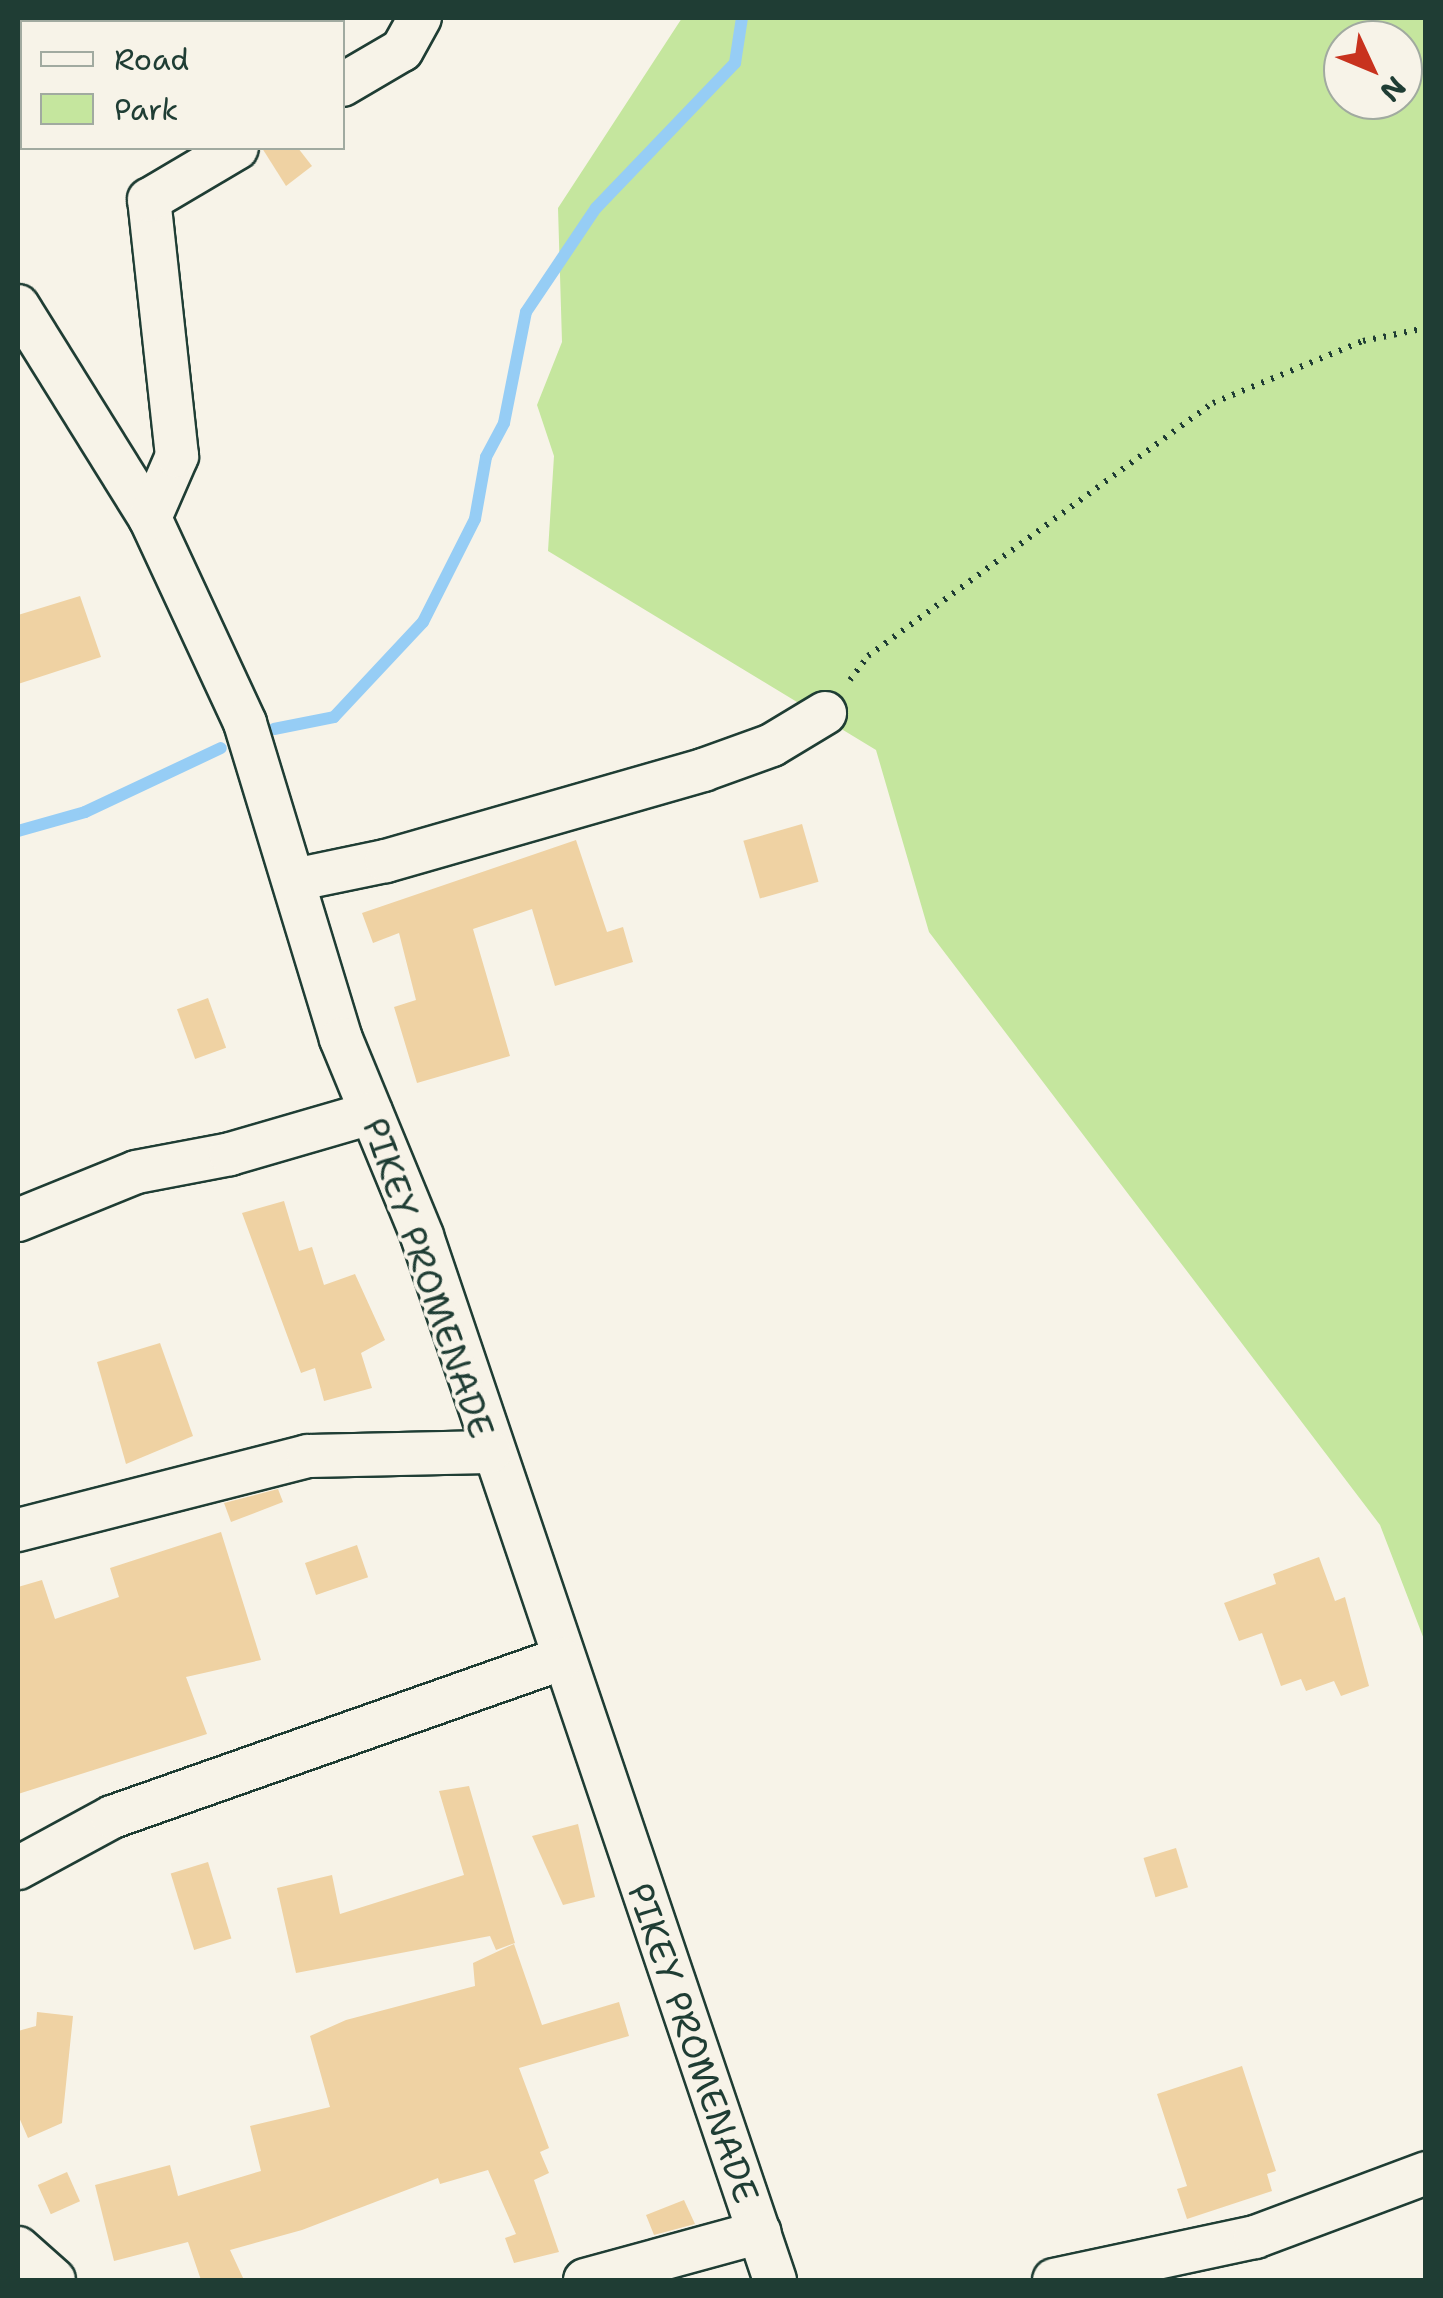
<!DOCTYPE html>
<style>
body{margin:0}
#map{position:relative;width:1443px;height:2298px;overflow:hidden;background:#f7f3e8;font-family:"Shantell Sans",sans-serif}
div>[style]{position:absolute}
.green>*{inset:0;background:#c5e69e}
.stream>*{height:12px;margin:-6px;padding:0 6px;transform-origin:6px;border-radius:6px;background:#96cdf5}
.building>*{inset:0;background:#efd2a3;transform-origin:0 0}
.path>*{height:6px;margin-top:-3px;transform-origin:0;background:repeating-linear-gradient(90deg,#1f3d34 0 2.5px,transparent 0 10.5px)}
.roads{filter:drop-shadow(2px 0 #1f3d34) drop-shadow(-2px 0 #1f3d34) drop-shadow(0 2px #1f3d34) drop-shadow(0 -2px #1f3d34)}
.minor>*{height:42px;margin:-21px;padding:0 21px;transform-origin:21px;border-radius:21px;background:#f7f3e8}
span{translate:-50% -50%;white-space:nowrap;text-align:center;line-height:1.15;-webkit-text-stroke:8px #f7f3e8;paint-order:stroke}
.street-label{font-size:35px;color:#1f3d34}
.frame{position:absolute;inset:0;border:20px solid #1f3d34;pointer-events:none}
.legend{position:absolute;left:20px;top:20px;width:325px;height:130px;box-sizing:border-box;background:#f7f3e8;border:2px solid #a1aaa0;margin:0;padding:12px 18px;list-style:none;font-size:30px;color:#1f3d34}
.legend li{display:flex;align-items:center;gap:20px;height:50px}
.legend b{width:50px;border:2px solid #a1aaa0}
.north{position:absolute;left:1323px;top:20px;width:100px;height:100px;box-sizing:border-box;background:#f7f3e8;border:2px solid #a1aaa0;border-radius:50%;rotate:134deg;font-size:28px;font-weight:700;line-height:40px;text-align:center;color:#1f3d34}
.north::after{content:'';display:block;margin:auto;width:35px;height:45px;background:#c8321e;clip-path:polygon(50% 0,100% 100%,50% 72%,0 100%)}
</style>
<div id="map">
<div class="green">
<div style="clip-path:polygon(evenodd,682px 18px,1425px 18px,1425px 1642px,1380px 1525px,929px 932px,876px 750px,548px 551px,554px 456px,537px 405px,562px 342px,558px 208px,682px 18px,1343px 40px,1403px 40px,1403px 100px,1343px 100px,1343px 40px)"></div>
</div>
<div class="stream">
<div style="left:274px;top:729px;width:61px;rotate:-11.3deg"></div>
<div style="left:334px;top:717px;width:130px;rotate:-46.9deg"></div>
<div style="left:423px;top:622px;width:115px;rotate:-63.2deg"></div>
<div style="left:475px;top:519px;width:63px;rotate:-79.9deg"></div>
<div style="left:486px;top:457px;width:38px;rotate:-62deg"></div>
<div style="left:504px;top:423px;width:113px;rotate:-78.8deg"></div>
<div style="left:526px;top:312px;width:125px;rotate:-56.1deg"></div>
<div style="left:596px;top:208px;width:201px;rotate:-46.2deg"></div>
<div style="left:735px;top:63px;width:46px;rotate:-81.2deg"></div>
<div style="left:18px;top:831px;width:70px;rotate:-15.8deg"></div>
<div style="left:85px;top:812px;width:150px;rotate:-25.2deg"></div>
</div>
<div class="building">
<div style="clip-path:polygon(262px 148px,298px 148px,312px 166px,286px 186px)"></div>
<div style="clip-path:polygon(80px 596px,101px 657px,18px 684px,18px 615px)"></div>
<div style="left:802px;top:824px;width:60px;height:61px;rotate:74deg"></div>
<div style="clip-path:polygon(576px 840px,607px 932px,623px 927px,633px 962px,555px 986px,532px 909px,473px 929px,510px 1056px,417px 1083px,394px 1007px,416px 1000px,399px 933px,373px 943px,362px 913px)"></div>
<div style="left:208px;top:998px;width:53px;height:33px;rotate:70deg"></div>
<div style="clip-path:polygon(284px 1201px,299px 1251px,312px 1247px,324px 1285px,355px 1274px,385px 1340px,361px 1353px,372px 1388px,324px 1401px,315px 1368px,301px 1373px,242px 1213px)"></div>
<div style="clip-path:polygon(160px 1343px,193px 1436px,126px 1464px,97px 1362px)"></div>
<div style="clip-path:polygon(278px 1489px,283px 1502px,231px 1522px,224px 1503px)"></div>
<div style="clip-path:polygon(221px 1532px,261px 1660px,186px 1677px,207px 1734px,18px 1794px,18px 1587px,42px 1580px,55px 1619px,119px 1597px,110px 1568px)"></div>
<div style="left:357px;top:1545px;width:34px;height:55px;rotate:71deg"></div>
<div style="clip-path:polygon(1319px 1557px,1335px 1601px,1345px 1597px,1369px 1686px,1341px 1696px,1334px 1681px,1306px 1691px,1301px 1679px,1281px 1686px,1262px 1633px,1239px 1641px,1224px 1603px,1276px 1584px,1273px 1574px)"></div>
<div style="clip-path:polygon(469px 1786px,515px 1943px,496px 1950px,490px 1936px,296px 1973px,277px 1888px,332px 1875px,340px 1914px,464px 1875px,439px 1791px)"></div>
<div style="clip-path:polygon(578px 1824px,595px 1897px,563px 1905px,532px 1836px)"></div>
<div style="left:1176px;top:1848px;width:41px;height:34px;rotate:73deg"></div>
<div style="left:208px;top:1862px;width:80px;height:39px;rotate:73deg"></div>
<div style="clip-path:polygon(514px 1944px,542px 2025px,619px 2002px,629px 2036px,519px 2068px,549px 2148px,540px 2152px,549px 2173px,534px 2180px,559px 2252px,514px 2263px,505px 2238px,516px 2234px,488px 2170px,440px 2184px,438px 2178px,302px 2230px,230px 2250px,244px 2280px,201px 2280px,188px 2242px,114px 2261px,95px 2185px,170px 2165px,178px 2196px,261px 2171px,250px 2126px,330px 2107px,310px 2036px,346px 2020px,475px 1986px,473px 1963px)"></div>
<div style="clip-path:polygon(37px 2012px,73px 2016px,62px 2123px,28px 2138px,18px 2115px,18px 2031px,36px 2026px)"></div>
<div style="clip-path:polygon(1242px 2066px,1276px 2171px,1267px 2174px,1272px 2191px,1187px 2219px,1177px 2189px,1187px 2186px,1157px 2094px)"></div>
<div style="left:67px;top:2172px;width:32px;height:32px;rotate:66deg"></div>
<div style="clip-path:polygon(684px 2200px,695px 2224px,654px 2235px,646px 2215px)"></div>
</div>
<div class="path">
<div style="left:850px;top:680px;width:30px;rotate:-53deg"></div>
<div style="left:868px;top:656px;width:428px;rotate:-36.3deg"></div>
<div style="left:1213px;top:403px;width:162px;rotate:-22.5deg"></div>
<div style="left:1363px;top:341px;width:64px;rotate:-11.7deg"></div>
</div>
<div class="roads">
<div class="minor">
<div style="left:342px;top:85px;width:69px;rotate:-30.3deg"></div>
<div style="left:402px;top:50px;width:37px;rotate:-61deg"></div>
<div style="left:18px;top:306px;width:250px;rotate:58.1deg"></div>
<div style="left:150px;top:518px;width:226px;rotate:65.1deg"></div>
<div style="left:245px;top:723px;width:330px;rotate:73.1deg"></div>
<div style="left:341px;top:1039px;width:213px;rotate:67.6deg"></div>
<div style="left:422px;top:1236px;width:1102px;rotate:71.32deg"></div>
<div style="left:150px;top:518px;width:68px;rotate:-66.5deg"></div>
<div style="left:177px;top:456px;width:258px;rotate:-96.2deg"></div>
<div style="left:149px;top:200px;width:102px;rotate:-30.6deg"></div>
<div style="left:294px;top:880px;width:94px;rotate:-11.7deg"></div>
<div style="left:386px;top:861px;width:330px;rotate:-16deg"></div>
<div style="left:703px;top:770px;width:73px;rotate:-19.9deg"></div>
<div style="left:772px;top:745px;width:62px;rotate:-31.1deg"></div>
<div style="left:18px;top:1220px;width:127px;rotate:-22.1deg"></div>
<div style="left:136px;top:1172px;width:96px;rotate:-10.8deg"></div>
<div style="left:230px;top:1154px;width:147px;rotate:-16.2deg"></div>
<div style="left:18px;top:1530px;width:299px;rotate:-14.3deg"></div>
<div style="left:308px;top:1456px;width:182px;rotate:-1.3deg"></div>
<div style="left:18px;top:1868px;width:107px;rotate:-28.5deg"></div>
<div style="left:112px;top:1817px;width:476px;rotate:-19.4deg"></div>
<div style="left:18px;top:2248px;width:48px;rotate:41.6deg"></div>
<div style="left:585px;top:2280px;width:181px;rotate:-15.3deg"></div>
<div style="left:1054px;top:2280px;width:206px;rotate:-12.1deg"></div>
<div style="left:1255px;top:2237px;width:183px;rotate:-20.5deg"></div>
</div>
</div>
<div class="street-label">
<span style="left:428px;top:1278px;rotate:71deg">PIKEY PROMENADE</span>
<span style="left:693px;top:2043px;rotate:71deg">PIKEY PROMENADE</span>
</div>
<div class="frame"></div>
<ul class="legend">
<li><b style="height:12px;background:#f7f3e8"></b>Road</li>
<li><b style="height:28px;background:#c5e69e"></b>Park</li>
</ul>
<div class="north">N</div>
</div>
